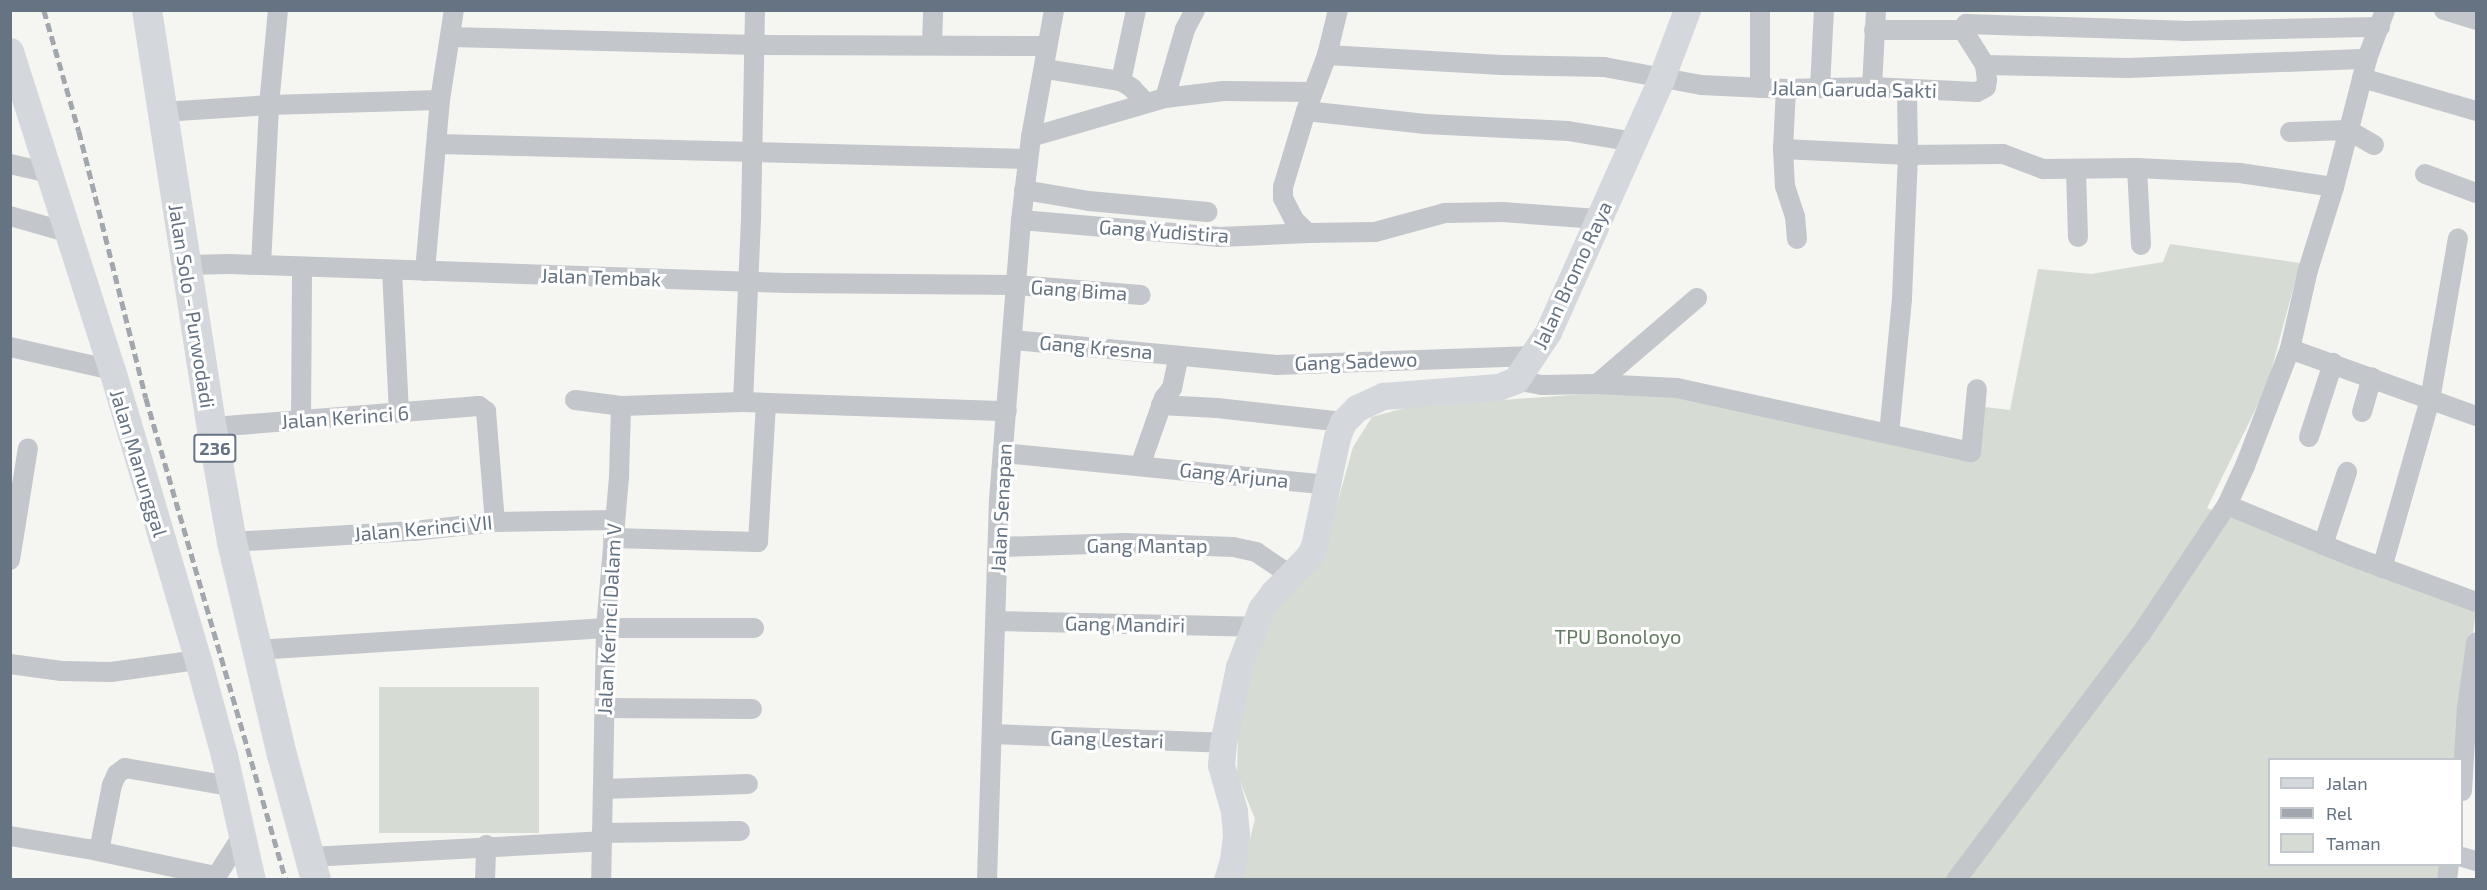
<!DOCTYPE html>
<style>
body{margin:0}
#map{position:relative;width:2487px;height:890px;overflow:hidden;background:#f5f5f2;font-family:"Exo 2",sans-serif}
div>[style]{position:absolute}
.green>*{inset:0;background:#d6dcd3;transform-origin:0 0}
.street>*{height:20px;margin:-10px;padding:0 10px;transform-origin:10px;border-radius:10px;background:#c3c6ca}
.secondary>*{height:27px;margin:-13.5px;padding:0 13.5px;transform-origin:13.5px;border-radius:13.5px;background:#d4d8dc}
.primary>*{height:30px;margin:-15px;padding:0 15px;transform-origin:15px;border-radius:15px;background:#d4d8dc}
.rail>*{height:4.5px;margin-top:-2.25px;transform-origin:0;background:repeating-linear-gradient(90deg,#a2a7ad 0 9px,transparent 0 13.5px)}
span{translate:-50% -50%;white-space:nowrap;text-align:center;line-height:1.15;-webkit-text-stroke:6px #fff;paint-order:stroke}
.shield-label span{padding:2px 4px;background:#fff;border:2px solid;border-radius:4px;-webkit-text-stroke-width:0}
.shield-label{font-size:18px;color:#657382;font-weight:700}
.street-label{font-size:20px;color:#657382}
.park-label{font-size:20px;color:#677a64}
.frame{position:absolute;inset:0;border:12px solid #657382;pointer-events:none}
.legend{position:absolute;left:2268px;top:758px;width:195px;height:108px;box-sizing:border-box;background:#fff;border:2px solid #c1c7cd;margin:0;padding:8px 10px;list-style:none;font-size:18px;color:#657382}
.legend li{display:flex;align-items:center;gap:12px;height:30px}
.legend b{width:30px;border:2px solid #c1c7cd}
</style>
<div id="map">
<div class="green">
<div style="clip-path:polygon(2170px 244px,2300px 263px,2267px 386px,2207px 508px,2476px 610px,2457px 759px,2270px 760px,2270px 864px,2440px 865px,2437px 879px,1240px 879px,1255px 819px,1237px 774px,1238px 737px,1248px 685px,1272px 607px,1325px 547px,1353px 447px,1372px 417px,1408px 407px,1626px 391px,1799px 414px,1974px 462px,1985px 407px,2010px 410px,2038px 269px,2091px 274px,2163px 262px)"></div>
<div style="left:379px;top:687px;width:160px;height:146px"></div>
</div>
<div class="street">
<div style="left:755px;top:10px;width:209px;rotate:91.1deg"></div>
<div style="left:751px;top:219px;width:183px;rotate:92.5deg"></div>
<div style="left:743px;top:402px;width:264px;rotate:2deg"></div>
<div style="left:1136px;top:10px;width:73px;rotate:101.9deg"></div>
<div style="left:1121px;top:81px;width:13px;rotate:32deg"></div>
<div style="left:1132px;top:88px;width:19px;rotate:47deg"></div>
<div style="left:1338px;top:10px;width:46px;rotate:103.7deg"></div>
<div style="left:1327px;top:55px;width:60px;rotate:110.6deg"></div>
<div style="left:1306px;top:111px;width:79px;rotate:106.8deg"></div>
<div style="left:1283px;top:187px;width:11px;rotate:90deg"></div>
<div style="left:1283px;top:198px;width:25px;rotate:63deg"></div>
<div style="left:1294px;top:220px;width:19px;rotate:43deg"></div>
<div style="left:1308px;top:233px;width:67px;rotate:-0.9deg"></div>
<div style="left:1375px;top:232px;width:73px;rotate:-15.2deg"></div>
<div style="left:1445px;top:213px;width:57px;rotate:-1deg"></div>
<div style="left:1502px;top:212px;width:96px;rotate:4.2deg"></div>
<div style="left:2444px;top:10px;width:34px;rotate:17deg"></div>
<div style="left:1874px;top:30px;width:89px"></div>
<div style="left:450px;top:37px;width:305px;rotate:1.5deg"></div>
<div style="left:755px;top:45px;width:292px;rotate:0.2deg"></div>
<div style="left:932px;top:44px;width:34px;rotate:-88deg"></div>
<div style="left:1327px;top:55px;width:175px;rotate:3.3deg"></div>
<div style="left:1502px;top:65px;width:102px;rotate:1.1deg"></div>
<div style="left:1604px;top:67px;width:99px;rotate:10.5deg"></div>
<div style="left:1701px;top:85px;width:85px;rotate:2.7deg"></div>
<div style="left:1786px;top:89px;width:86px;rotate:-1.3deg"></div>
<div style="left:1872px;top:87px;width:105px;rotate:2.7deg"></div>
<div style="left:1977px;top:92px;width:10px;rotate:-29deg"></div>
<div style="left:1986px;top:87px;width:7px;rotate:-82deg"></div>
<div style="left:1987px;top:80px;width:15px;rotate:-98deg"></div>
<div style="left:1985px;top:65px;width:41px;rotate:-122.2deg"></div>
<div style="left:1963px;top:30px;width:7px;rotate:-63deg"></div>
<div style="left:1966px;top:24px;width:217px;rotate:1.8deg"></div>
<div style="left:2183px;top:31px;width:197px;rotate:-1.2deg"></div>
<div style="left:1985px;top:65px;width:143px;rotate:1.2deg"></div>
<div style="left:2128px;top:68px;width:239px;rotate:-2.2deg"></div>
<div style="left:1046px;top:69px;width:76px;rotate:9.1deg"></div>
<div style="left:2362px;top:78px;width:119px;rotate:16.1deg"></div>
<div style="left:1872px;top:87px;width:77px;rotate:-87deg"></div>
<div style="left:1760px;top:88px;width:78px;rotate:-90deg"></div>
<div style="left:1820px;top:88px;width:78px;rotate:-87.1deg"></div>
<div style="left:1786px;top:89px;width:60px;rotate:92.9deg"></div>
<div style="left:1783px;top:149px;width:37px;rotate:87deg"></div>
<div style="left:1785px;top:186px;width:32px;rotate:72deg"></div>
<div style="left:1795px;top:216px;width:23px;rotate:85deg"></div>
<div style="left:1165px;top:98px;width:72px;rotate:-73.8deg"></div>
<div style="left:1185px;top:29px;width:21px;rotate:-62deg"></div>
<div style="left:1306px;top:111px;width:120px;rotate:6.2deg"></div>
<div style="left:1425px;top:124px;width:143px;rotate:2.8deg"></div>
<div style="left:1568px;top:131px;width:56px;rotate:9.3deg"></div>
<div style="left:1623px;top:140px;width:10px;rotate:29deg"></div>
<div style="left:162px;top:112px;width:107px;rotate:-3.7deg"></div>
<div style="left:269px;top:105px;width:171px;rotate:-1.7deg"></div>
<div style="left:2290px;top:132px;width:58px;rotate:-2deg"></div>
<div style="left:2348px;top:130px;width:30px;rotate:30deg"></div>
<div style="left:1031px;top:137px;width:140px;rotate:-16.2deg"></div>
<div style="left:1165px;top:98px;width:59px;rotate:-6.8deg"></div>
<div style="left:1224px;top:91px;width:88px;rotate:0.7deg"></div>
<div style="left:437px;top:144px;width:591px;rotate:1.45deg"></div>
<div style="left:1783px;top:149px;width:125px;rotate:2.7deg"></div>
<div style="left:1908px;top:155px;width:95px;rotate:-0.6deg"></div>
<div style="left:2003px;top:154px;width:43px;rotate:20.6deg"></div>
<div style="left:2043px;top:169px;width:94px;rotate:-0.6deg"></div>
<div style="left:2137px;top:168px;width:103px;rotate:2.8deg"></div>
<div style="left:2240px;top:173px;width:95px;rotate:8.5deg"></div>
<div style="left:10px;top:164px;width:39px;rotate:13deg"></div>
<div style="left:2137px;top:168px;width:77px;rotate:87deg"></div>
<div style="left:2076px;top:170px;width:67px;rotate:88.3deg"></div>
<div style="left:2425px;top:174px;width:54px;rotate:20.4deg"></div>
<div style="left:1024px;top:190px;width:66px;rotate:9.6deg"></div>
<div style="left:1089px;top:201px;width:119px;rotate:5.3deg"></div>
<div style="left:10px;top:216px;width:58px;rotate:15.9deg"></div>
<div style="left:1021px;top:220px;width:200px;rotate:4.9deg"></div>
<div style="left:1220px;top:237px;width:88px;rotate:-2.6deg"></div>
<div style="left:187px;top:265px;width:42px;rotate:-1.4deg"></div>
<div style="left:229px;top:264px;width:558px;rotate:1.95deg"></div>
<div style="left:787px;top:283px;width:229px;rotate:0.5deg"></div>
<div style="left:1016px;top:285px;width:125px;rotate:4.6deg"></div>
<div style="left:261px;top:265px;width:160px;rotate:-87.1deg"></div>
<div style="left:269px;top:105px;width:95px;rotate:-84.6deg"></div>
<div style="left:392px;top:270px;width:143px;rotate:87.2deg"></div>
<div style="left:425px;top:271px;width:172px;rotate:-85deg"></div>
<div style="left:440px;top:100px;width:91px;rotate:-81.2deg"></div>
<div style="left:1013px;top:340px;width:264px;rotate:5.4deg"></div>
<div style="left:1276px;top:365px;width:258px;rotate:-2deg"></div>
<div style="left:10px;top:347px;width:105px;rotate:12.7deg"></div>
<div style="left:2290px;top:349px;width:198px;rotate:19.8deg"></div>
<div style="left:1516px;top:380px;width:26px;rotate:11deg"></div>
<div style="left:1542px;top:385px;width:55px;rotate:-1deg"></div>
<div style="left:1597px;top:384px;width:80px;rotate:2.9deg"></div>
<div style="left:1677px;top:388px;width:301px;rotate:12.3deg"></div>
<div style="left:1971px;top:452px;width:63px;rotate:-84.6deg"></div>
<div style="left:1597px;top:384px;width:132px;rotate:-40.7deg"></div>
<div style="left:575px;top:400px;width:46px;rotate:7.4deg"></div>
<div style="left:621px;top:406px;width:71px;rotate:91.6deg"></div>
<div style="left:619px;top:477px;width:152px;rotate:94.9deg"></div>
<div style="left:606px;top:628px;width:252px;rotate:91.1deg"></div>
<div style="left:1161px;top:405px;width:56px;rotate:3.1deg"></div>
<div style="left:1217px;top:408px;width:127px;rotate:6.3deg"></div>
<div style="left:621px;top:406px;width:122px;rotate:-1.9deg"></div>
<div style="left:2362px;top:412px;width:36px;rotate:-74deg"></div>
<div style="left:301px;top:420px;width:153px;rotate:-89.6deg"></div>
<div style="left:212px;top:429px;width:14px;rotate:-12deg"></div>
<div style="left:226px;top:426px;width:254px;rotate:-4.5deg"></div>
<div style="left:479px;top:406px;width:9px;rotate:36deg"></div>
<div style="left:486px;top:411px;width:111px;rotate:85.4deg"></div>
<div style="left:1889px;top:434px;width:137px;rotate:-84.5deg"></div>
<div style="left:1902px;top:298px;width:143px;rotate:-87.6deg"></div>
<div style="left:1908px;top:155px;width:66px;rotate:-90.9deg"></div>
<div style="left:2309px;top:437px;width:78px;rotate:-72deg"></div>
<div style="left:1003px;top:453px;width:327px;rotate:5.6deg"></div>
<div style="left:1140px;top:466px;width:72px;rotate:-70.6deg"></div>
<div style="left:1164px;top:398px;width:13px;rotate:-51deg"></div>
<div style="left:1172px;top:388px;width:33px;rotate:-78deg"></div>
<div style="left:2227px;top:505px;width:134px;rotate:22.4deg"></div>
<div style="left:2351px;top:556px;width:133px;rotate:20.2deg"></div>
<div style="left:613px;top:538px;width:145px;rotate:1.6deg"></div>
<div style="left:758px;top:542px;width:138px;rotate:-86.7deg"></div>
<div style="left:232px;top:542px;width:182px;rotate:-3.5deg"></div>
<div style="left:414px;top:531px;width:81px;rotate:-6.3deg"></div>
<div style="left:495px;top:522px;width:118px;rotate:-1deg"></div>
<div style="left:2323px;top:545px;width:77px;rotate:-71.8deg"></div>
<div style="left:998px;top:547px;width:127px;rotate:-1.8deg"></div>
<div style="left:1125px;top:543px;width:108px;rotate:2.1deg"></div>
<div style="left:1233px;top:547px;width:24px;rotate:12deg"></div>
<div style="left:1256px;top:552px;width:40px;rotate:34deg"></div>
<div style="left:10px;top:560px;width:113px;rotate:-80.9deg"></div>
<div style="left:2382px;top:568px;width:175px;rotate:-74.1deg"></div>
<div style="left:2430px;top:400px;width:164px;rotate:-80.2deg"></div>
<div style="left:997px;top:621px;width:256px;rotate:1.3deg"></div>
<div style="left:256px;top:650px;width:351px;rotate:-3.6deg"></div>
<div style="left:606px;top:628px;width:148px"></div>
<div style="left:10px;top:664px;width:52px;rotate:7.7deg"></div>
<div style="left:62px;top:671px;width:49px;rotate:1.2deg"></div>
<div style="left:111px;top:672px;width:88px;rotate:-7.9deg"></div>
<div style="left:605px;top:708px;width:147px;rotate:0.4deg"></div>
<div style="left:992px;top:734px;width:231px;rotate:2.2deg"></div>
<div style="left:604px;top:789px;width:144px;rotate:-2deg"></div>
<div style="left:2462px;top:791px;width:83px;rotate:-86.6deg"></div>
<div style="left:2467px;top:708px;width:66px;rotate:-82.1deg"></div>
<div style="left:602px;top:833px;width:138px;rotate:-0.8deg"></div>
<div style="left:10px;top:836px;width:79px;rotate:9.5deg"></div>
<div style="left:88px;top:849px;width:130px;rotate:12deg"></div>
<div style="left:99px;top:851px;width:67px;rotate:-78.9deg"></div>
<div style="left:112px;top:785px;width:12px;rotate:-66deg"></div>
<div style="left:117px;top:774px;width:10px;rotate:-37deg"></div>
<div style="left:125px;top:768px;width:107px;rotate:9.7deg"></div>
<div style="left:310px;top:857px;width:292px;rotate:-3.1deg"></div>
<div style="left:2462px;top:857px;width:15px;rotate:16deg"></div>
<div style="left:214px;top:880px;width:50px;rotate:-57.3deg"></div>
<div style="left:485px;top:880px;width:35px;rotate:-88deg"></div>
<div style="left:987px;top:880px;width:380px;rotate:-88.2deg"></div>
<div style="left:999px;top:500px;width:281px;rotate:-85.5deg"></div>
<div style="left:1021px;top:220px;width:84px;rotate:-83.1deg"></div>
<div style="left:1031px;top:137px;width:129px;rotate:-79.7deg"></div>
<div style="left:1956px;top:880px;width:308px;rotate:-53.1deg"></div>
<div style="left:2141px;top:634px;width:155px;rotate:-56.3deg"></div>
<div style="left:2227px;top:505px;width:43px;rotate:-65.2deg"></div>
<div style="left:2245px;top:466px;width:125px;rotate:-69deg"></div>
<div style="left:2290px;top:349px;width:81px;rotate:-77.2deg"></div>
<div style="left:2308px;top:270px;width:87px;rotate:-72.6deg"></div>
<div style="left:2334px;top:187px;width:132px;rotate:-75.5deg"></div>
<div style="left:2367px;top:59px;width:52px;rotate:-69.8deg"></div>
<div style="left:2447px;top:880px;width:16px;rotate:-83deg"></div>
</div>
<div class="secondary">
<div style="left:10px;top:51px;width:335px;rotate:72.3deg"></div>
<div style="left:112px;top:370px;width:302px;rotate:73.5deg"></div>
<div style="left:198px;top:660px;width:98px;rotate:74.7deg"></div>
<div style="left:224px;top:755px;width:128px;rotate:77.4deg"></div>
<div style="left:1227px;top:880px;width:21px;rotate:-73deg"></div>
<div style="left:1233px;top:860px;width:25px;rotate:-83deg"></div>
<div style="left:1236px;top:835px;width:24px;rotate:-95deg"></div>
<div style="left:1234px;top:811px;width:48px;rotate:-105.8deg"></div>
<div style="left:1221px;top:765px;width:22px;rotate:-85deg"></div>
<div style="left:1223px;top:743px;width:78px;rotate:-78.1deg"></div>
<div style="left:1239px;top:667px;width:62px;rotate:-69.2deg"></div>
<div style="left:1261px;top:609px;width:20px;rotate:-53deg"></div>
<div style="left:1273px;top:593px;width:52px;rotate:-45.8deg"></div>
<div style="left:1309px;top:556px;width:11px;rotate:-63deg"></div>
<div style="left:1314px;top:546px;width:111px;rotate:-78.1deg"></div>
<div style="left:1337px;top:437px;width:16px;rotate:-68deg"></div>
<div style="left:1343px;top:422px;width:20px;rotate:-45deg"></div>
<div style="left:1357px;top:408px;width:29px;rotate:-25deg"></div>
<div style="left:1383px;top:396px;width:115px;rotate:-4.5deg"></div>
<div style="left:1498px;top:387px;width:19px;rotate:-21deg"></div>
<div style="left:1516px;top:380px;width:58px;rotate:-56.3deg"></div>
<div style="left:1548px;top:332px;width:277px;rotate:-65.9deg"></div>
<div style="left:1661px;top:79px;width:74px;rotate:-69.4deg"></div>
</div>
<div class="primary">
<div style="left:147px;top:10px;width:424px;rotate:81.2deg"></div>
<div style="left:212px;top:429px;width:115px;rotate:80deg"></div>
<div style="left:232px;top:542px;width:219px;rotate:76.8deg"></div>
<div style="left:282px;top:755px;width:130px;rotate:74.8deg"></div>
</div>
<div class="rail">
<div style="left:44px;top:10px;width:126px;rotate:73.9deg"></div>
<div style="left:79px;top:131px;width:275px;rotate:75.9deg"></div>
<div style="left:146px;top:398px;width:502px;rotate:73.8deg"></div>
</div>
<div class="shield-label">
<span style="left:215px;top:448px">236</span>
</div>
<div class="street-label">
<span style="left:1854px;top:89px;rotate:1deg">Jalan Garuda Sakti</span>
<span style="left:1164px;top:231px;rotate:4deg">Gang Yudistira</span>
<span style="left:1572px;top:275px;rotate:-65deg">Jalan Bromo Raya</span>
<span style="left:601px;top:277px;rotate:2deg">Jalan Tembak</span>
<span style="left:1079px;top:290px;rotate:4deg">Gang Bima</span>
<span style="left:192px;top:306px;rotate:81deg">Jalan Solo - Purwodadi</span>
<span style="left:1096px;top:347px;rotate:5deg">Gang Kresna</span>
<span style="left:1356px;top:361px;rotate:-2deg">Gang Sadewo</span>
<span style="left:345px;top:417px;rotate:-4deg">Jalan Kerinci 6</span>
<span style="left:139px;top:463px;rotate:73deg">Jalan Manunggal</span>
<span style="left:1234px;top:475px;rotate:6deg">Gang Arjuna</span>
<span style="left:1001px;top:508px;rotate:-87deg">Jalan Senapan</span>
<span style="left:423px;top:528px;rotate:-5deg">Jalan Kerinci VII</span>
<span style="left:1147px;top:545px">Gang Mantap</span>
<span style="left:609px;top:619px;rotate:-87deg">Jalan Kerinci Dalam V</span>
<span style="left:1125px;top:624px;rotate:1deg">Gang Mandiri</span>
<span style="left:1107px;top:739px;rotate:2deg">Gang Lestari</span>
</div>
<div class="park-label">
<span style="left:1618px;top:636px">TPU Bonoloyo</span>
</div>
<div class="frame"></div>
<ul class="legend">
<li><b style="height:8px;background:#d4d8dc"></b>Jalan</li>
<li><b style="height:8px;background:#a2a7ad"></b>Rel</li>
<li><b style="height:16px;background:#d6dcd3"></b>Taman</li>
</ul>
</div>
